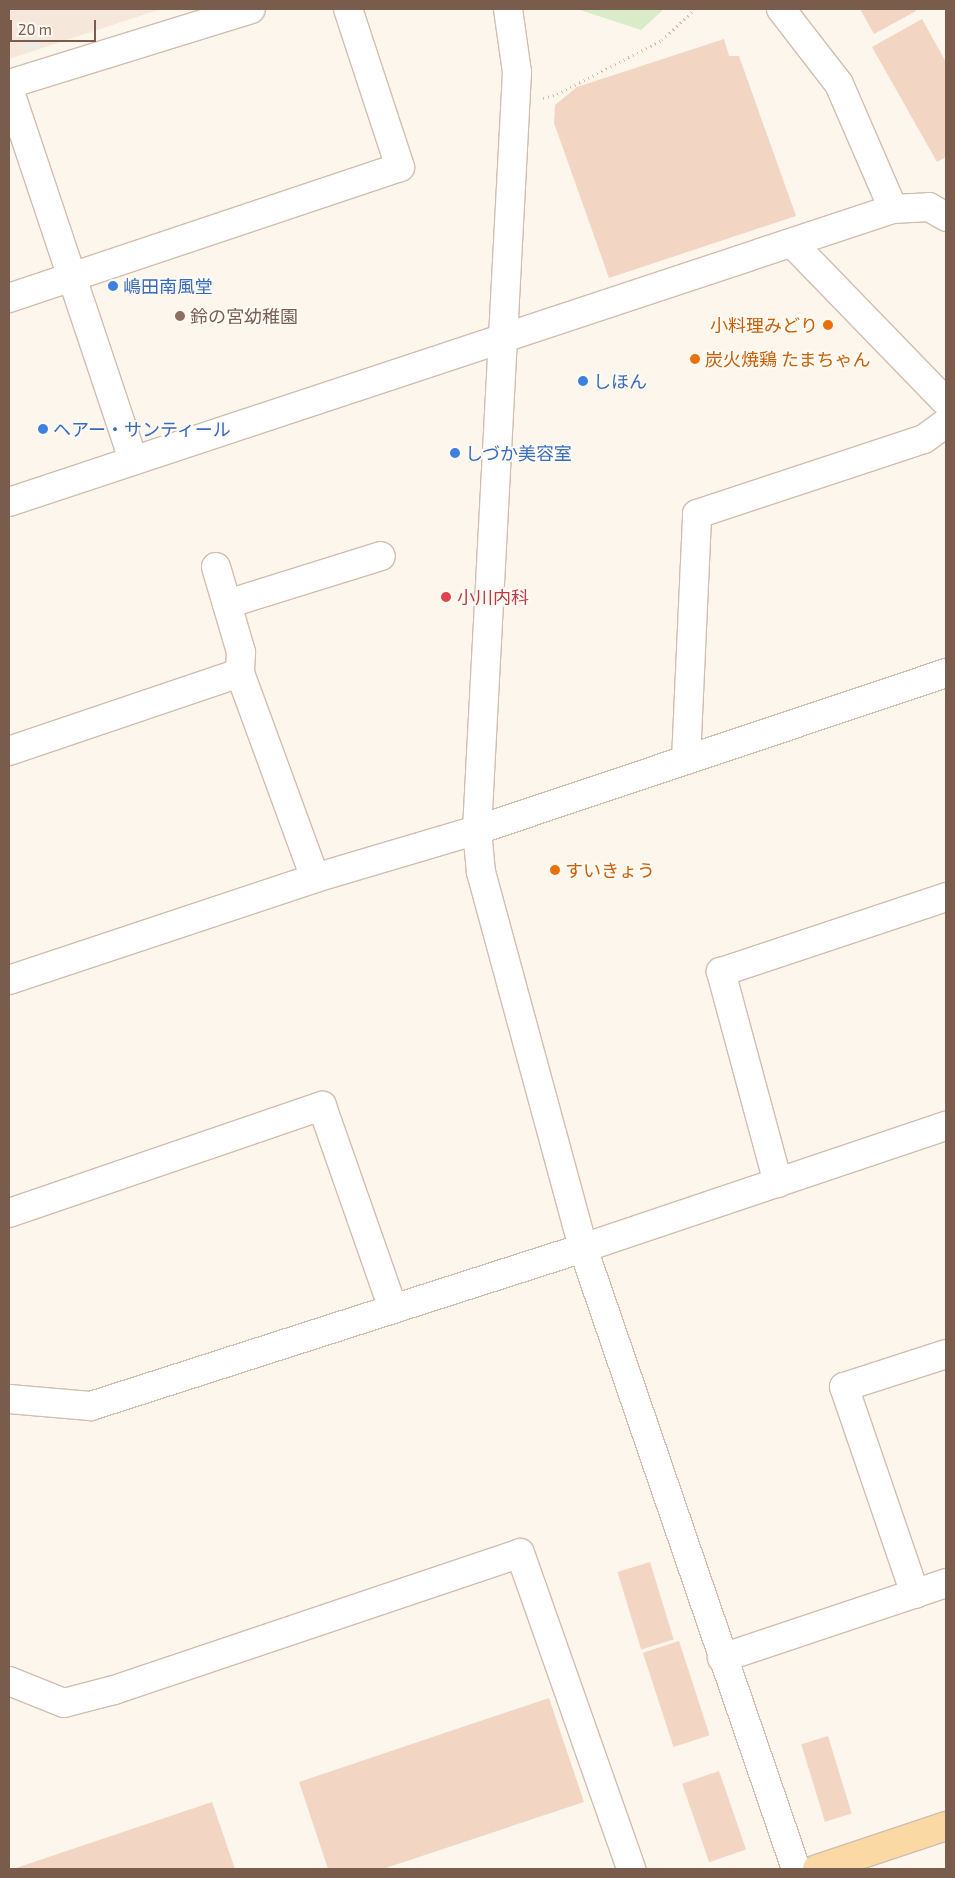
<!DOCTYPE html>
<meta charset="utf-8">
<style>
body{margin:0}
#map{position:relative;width:955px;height:1878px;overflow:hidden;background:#fdf6ec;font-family:"Exo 2","Noto Sans JP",sans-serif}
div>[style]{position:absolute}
.residential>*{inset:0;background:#f5e8da}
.industrial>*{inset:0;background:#efe9e4;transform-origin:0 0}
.green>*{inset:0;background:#d8ecc9}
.building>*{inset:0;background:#f3d5c3;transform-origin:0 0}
.path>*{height:3px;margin-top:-1.5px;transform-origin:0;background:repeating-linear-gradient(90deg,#d9b8a5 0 1px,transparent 0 5px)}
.roads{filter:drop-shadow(1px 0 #d1beb0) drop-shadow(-1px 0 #d1beb0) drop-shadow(0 1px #d1beb0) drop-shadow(0 -1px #d1beb0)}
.minor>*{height:28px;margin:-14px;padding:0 14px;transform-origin:14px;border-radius:14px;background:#fff}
.tertiary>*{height:28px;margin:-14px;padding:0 14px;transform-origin:14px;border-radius:14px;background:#fff}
.primary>*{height:28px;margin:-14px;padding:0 14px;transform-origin:14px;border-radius:14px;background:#fbd9a5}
.dots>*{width:14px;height:14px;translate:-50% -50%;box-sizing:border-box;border:2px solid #fffaf3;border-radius:50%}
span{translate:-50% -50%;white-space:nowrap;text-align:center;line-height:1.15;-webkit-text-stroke:4px #fffaf3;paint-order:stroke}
.shop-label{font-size:18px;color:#366cbe}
.left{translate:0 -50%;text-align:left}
.education-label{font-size:18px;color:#785e54}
.food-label{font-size:18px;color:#c56008}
.right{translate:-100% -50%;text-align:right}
.health-label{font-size:18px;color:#be3a42}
.frame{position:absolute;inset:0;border:10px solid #7a5c4d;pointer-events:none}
.scale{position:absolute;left:10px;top:20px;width:86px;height:22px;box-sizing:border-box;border:2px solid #7a5c4d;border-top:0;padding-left:6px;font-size:15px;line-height:18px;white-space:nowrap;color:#7a5c4d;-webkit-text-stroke:4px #fffaf3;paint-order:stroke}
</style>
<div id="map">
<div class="residential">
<div style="clip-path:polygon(9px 9px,161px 9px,9px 59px)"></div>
</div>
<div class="industrial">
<div style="left:33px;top:17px;width:30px;height:19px;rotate:67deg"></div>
</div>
<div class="green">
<div style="clip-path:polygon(577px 9px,664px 9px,641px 30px)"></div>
</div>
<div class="building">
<div style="clip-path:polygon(860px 9px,915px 9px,916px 11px,874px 34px)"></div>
<div style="clip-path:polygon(922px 19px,946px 62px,946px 157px,937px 162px,872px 47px)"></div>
<div style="clip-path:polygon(724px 39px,729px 56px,739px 56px,796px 216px,609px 278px,554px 123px,555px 105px,577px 87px)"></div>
<div style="left:650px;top:1562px;width:81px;height:34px;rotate:73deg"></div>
<div style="left:679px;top:1641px;width:99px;height:38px;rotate:72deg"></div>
<div style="clip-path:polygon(549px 1698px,584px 1802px,383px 1869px,328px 1869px,299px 1782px)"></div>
<div style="left:828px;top:1736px;width:81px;height:28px;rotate:73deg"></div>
<div style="left:719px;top:1771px;width:83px;height:39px;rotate:71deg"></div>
<div style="clip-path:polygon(212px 1802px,235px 1869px,13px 1869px)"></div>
</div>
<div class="path">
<div style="left:543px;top:98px;width:15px;rotate:-16deg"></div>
<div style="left:557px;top:94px;width:118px;rotate:-27.2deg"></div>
<div style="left:662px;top:40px;width:45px;rotate:-43.2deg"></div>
</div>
<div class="roads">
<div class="minor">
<div style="left:781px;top:9px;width:95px;rotate:52.3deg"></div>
<div style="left:839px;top:84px;width:136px;rotate:66.6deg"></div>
<div style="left:9px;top:84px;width:253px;rotate:-17.2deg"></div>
<div style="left:9px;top:89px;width:390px;rotate:71.5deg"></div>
<div style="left:792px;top:243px;width:221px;rotate:45.9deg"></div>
<div style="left:9px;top:298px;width:412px;rotate:-18.5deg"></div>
<div style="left:400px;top:167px;width:166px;rotate:-108.2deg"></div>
<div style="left:216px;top:567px;width:89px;rotate:73.6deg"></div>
<div style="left:241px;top:652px;width:21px;rotate:93deg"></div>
<div style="left:227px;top:604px;width:161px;rotate:-17.3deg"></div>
<div style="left:9px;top:751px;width:244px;rotate:-18.7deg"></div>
<div style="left:240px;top:673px;width:218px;rotate:69.9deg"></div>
<div style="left:686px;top:760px;width:246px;rotate:-87.4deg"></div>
<div style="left:697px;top:514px;width:239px;rotate:-18.3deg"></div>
<div style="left:924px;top:439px;width:27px;rotate:-36deg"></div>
<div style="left:9px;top:980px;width:323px;rotate:-18.4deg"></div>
<div style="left:315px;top:878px;width:169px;rotate:-16.5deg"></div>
<div style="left:477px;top:830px;width:495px;rotate:-18.5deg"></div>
<div style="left:778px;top:1183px;width:219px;rotate:-105.1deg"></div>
<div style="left:721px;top:972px;width:237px;rotate:-18.4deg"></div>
<div style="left:9px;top:1213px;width:331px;rotate:-18.9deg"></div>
<div style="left:322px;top:1106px;width:215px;rotate:70.7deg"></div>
<div style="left:9px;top:1399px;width:82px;rotate:4.9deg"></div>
<div style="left:91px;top:1406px;width:517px;rotate:-17.8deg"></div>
<div style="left:583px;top:1248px;width:383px;rotate:-18.6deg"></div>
<div style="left:915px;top:1594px;width:219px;rotate:-108.9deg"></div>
<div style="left:844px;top:1387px;width:107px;rotate:-17.9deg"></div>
<div style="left:722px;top:1658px;width:236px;rotate:-18.5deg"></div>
<div style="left:9px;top:1681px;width:59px;rotate:21.8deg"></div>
<div style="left:64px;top:1703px;width:52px;rotate:-14.6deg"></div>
<div style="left:114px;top:1690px;width:428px;rotate:-18.6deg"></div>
<div style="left:520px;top:1553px;width:335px;rotate:70.6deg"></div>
</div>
<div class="tertiary">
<div style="left:508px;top:9px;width:64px;rotate:81.9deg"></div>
<div style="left:517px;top:72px;width:759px;rotate:93.02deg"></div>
<div style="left:477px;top:830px;width:42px;rotate:84.6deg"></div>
<div style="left:481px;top:872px;width:390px;rotate:74.8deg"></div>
<div style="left:583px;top:1248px;width:657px;rotate:71.07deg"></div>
<div style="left:9px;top:502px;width:931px;rotate:-18.34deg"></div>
<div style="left:893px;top:209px;width:36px;rotate:-3deg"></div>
<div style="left:929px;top:207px;width:20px;rotate:30deg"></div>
</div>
<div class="primary">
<div style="left:817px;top:1869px;width:136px;rotate:-18.4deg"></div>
</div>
</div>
<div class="dots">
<div style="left:113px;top:286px;background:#3f7fe0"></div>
<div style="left:180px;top:316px;background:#8d6e63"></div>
<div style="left:828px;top:325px;background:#e8710a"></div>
<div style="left:695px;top:359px;background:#e8710a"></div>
<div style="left:583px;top:381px;background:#3f7fe0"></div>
<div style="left:43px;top:429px;background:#3f7fe0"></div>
<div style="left:455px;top:453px;background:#3f7fe0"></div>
<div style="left:446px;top:597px;background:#e0444e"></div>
<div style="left:555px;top:870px;background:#e8710a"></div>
</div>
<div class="shop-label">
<span class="left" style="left:123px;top:286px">嶋田南風堂</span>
<span class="left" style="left:593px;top:381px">しほん</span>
<span class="left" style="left:53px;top:429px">ヘアー・サンティール</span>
<span class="left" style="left:465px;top:453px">しづか美容室</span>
</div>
<div class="education-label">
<span class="left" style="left:190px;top:316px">鈴の宮幼稚園</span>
</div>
<div class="food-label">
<span class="right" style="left:818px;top:325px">小料理みどり</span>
<span class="left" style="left:705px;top:359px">炭火焼鶏 たまちゃん</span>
<span class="left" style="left:565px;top:870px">すいきょう</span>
</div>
<div class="health-label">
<span class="left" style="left:457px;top:597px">小川内科</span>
</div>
<div class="frame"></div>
<div class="scale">20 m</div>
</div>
